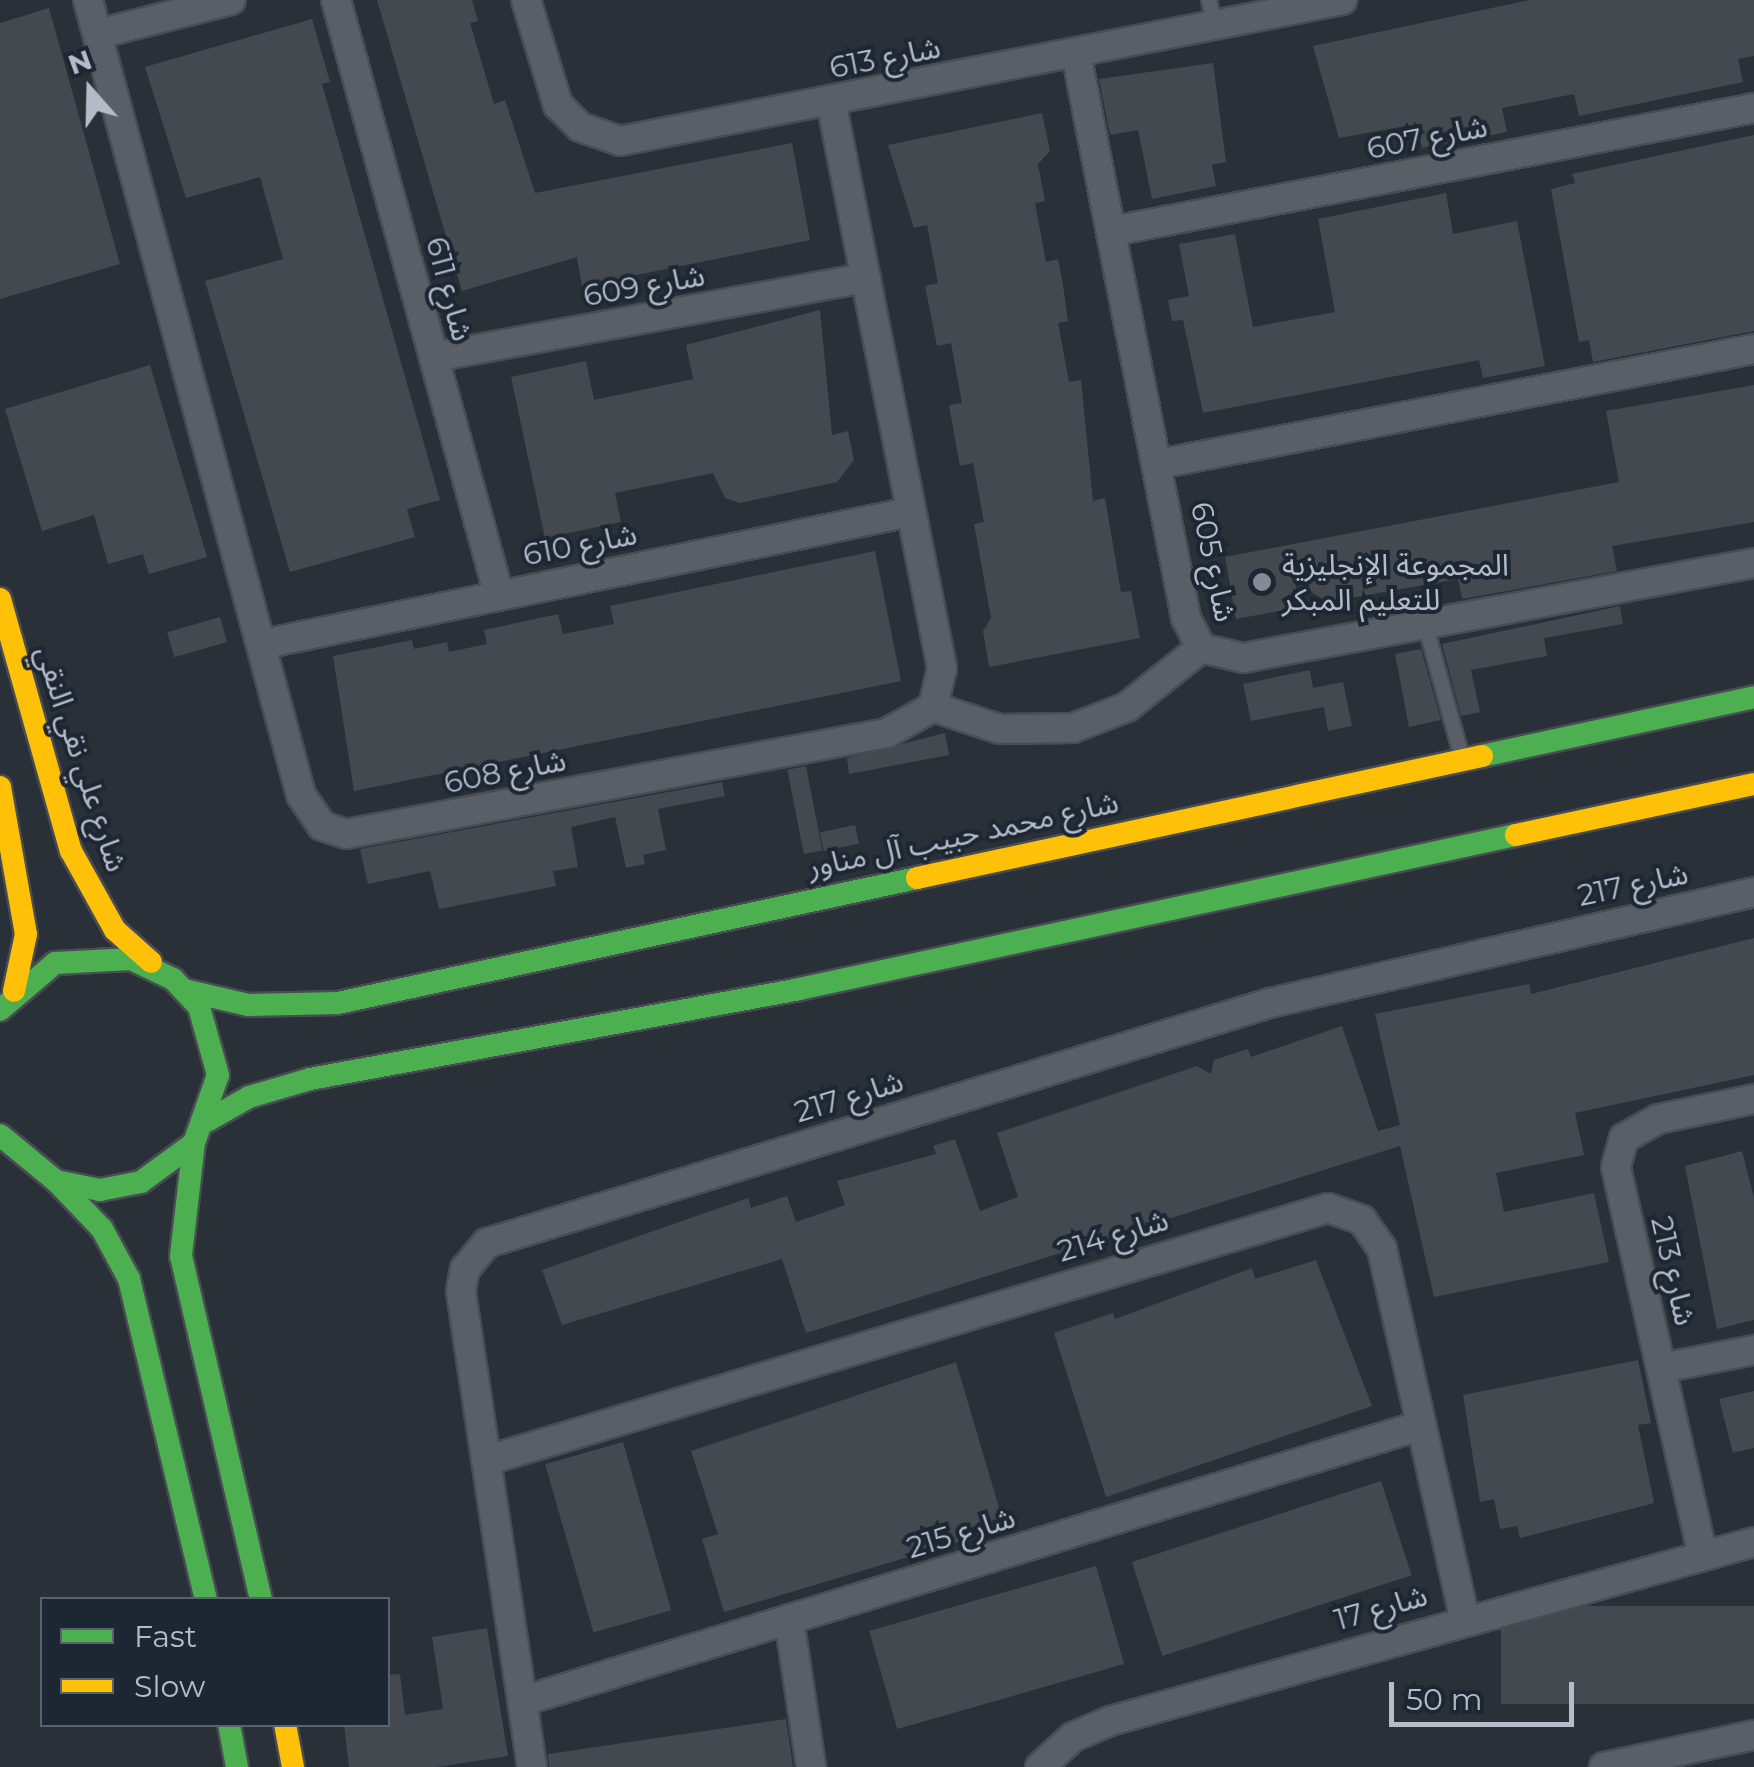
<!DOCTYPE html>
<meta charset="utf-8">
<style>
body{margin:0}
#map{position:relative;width:1754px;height:1767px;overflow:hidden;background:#2a3038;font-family:Montserrat,"Noto Sans Arabic",sans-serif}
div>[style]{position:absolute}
.building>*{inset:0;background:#444950;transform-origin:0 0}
.roads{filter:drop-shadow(2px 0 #484c53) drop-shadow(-2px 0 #484c53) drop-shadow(0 2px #484c53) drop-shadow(0 -2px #484c53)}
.lane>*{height:14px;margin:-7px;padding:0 7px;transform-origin:7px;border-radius:7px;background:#5a5e66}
.street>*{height:28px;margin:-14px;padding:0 14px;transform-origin:14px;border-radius:14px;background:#5a5e66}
.fast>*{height:22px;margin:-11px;padding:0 11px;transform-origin:11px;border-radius:11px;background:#4caf50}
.slow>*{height:22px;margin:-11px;padding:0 11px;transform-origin:11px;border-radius:11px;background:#ffc107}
.dots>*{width:28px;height:28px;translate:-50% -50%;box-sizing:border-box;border:5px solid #1d2633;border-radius:50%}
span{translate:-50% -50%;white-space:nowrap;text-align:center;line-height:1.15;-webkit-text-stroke:8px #1d2633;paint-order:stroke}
.street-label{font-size:30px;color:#b4bcc9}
.poi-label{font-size:30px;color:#b4bcc9}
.left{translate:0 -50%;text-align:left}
.legend{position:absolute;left:40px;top:1597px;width:350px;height:130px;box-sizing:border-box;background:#1d2633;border:2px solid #59626f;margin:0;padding:12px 18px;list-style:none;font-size:30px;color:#b4bcc9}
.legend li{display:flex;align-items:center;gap:20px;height:50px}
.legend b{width:50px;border:2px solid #59626f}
.north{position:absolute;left:40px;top:40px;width:100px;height:100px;-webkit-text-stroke:8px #1d2633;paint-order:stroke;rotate:340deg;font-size:28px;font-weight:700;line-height:40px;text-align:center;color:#b4bcc9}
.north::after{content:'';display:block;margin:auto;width:35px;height:45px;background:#b4bcc9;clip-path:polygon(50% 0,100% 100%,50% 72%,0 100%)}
.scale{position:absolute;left:1389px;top:1682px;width:185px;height:45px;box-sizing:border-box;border:5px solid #b4bcc9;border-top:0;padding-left:12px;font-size:30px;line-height:35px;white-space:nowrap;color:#b4bcc9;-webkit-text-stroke:8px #1d2633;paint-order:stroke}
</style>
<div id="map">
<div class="building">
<div style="clip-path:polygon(377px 0,472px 0,478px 21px,470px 23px,494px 104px,505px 100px,535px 193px,792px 143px,810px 240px,582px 286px,577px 257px,462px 291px)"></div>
<div style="clip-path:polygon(1529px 0,1754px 0,1754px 56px,1738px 59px,1743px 82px,1579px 116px,1574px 94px,1502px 108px,1507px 132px,1422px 148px,1417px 124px,1339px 138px,1313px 46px)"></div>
<div style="clip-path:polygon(49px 8px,120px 264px,0 299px,0 23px)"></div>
<div style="clip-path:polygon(312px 19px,330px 82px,322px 84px,440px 500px,407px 509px,415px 537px,290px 572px,205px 281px,283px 259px,260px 177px,186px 198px,145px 67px)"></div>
<div style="clip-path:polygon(1213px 63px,1226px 162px,1212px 165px,1216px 186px,1152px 199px,1138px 130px,1110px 135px,1099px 79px)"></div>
<div style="clip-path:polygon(1042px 113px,1050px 151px,1038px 164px,1045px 201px,1035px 203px,1046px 262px,1058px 259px,1063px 285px,1068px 321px,1058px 323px,1069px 382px,1081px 380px,1093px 501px,1105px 498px,1121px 592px,1131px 591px,1140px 638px,989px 667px,983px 631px,991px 618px,974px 524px,984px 522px,973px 463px,960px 466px,955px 439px,949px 405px,962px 403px,951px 343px,937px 346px,925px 286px,938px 283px,927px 225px,914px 228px,888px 145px)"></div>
<div style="clip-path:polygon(1754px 135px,1754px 331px,1593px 362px,1589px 340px,1579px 342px,1551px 189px,1575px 183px,1572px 174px)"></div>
<div style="clip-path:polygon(1446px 193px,1453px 234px,1517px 221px,1545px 366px,1483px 378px,1479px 360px,1203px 413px,1183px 320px,1172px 321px,1168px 300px,1189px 296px,1179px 244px,1235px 234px,1253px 327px,1291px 320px,1335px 312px,1318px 219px)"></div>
<div style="clip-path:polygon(820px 310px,832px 435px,848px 431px,854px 460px,837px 482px,740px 503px,725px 498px,713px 473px,615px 493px,621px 522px,545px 538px,511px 377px,586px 361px,594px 400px,693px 379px,686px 345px)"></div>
<div style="clip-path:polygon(150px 365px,207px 557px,149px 574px,143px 554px,108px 564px,94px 515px,42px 531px,5px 409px)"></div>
<div style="clip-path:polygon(1754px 385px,1754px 522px,1612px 546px,1617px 571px,1462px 599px,1458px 579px,1327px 602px,1295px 582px,1300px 607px,1236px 619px,1225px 557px,1619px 482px,1606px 411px)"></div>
<div style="clip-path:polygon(875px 551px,901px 681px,354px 791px,333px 656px,412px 640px,414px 649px,447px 642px,449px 652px,487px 644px,484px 630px,558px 614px,563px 634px,614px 624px,610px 606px)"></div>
<div style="clip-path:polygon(1620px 606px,1623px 624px,1544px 638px,1547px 656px,1471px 670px,1480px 712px,1461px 716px,1442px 644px)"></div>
<div style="left:220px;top:617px;width:26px;height:55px;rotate:74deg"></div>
<div style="clip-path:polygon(1421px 649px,1441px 720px,1409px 727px,1395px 654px)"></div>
<div style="clip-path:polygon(1310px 670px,1313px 688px,1343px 682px,1352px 726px,1328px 731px,1324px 707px,1251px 721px,1243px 684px)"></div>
<div style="clip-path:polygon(945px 733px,949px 755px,849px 774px,847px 758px)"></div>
<div style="left:806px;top:766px;width:86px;height:19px;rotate:79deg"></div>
<div style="clip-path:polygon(722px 782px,725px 796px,658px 809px,666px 850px,643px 855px,645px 864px,626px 868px,615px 817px,571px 827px,578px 867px,553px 871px,556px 886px,439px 909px,430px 871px,368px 884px,360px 849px)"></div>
<div style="left:855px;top:825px;width:19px;height:36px;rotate:78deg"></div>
<div style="clip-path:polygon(1754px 938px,1754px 1075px,1575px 1113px,1584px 1155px,1496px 1173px,1504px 1212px,1594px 1193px,1609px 1262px,1434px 1297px,1400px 1146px,806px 1333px,782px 1259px,562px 1325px,542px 1270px,748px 1198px,751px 1208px,787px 1196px,796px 1222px,845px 1205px,837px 1181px,936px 1154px,933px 1146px,955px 1139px,980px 1211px,1018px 1197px,997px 1133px,1197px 1066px,1211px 1074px,1214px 1060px,1248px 1049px,1251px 1057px,1342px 1026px,1378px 1131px,1400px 1125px,1375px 1014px,1529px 984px,1531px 994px)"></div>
<div style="clip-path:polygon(1742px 1151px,1754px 1198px,1754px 1320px,1717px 1329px,1685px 1166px)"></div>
<div style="clip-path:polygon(1316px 1260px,1372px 1406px,1106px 1497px,1054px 1333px,1113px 1313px,1115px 1319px,1252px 1268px,1255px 1279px)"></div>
<div style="clip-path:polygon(1638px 1360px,1651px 1423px,1638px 1425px,1654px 1503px,1520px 1538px,1517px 1526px,1500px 1529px,1494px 1499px,1480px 1502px,1463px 1395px)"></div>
<div style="clip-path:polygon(956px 1362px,1005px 1528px,724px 1612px,702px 1539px,718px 1534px,691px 1451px)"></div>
<div style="clip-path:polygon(1754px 1391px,1754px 1448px,1733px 1453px,1719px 1399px)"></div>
<div style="left:623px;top:1442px;width:175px;height:81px;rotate:74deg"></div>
<div style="left:1381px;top:1481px;width:99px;height:262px;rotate:72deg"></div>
<div style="left:1096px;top:1566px;width:102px;height:236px;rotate:74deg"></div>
<div style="left:1754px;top:1606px;width:98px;height:253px;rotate:90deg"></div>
<div style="clip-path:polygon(487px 1628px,508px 1756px,437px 1767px,349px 1767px,344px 1724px,388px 1724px,388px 1675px,400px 1674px,405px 1715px,443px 1709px,432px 1637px)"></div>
<div style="clip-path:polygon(786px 1719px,793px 1767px,549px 1767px,548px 1754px)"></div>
</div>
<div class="roads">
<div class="lane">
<div style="left:1209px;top:0;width:26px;rotate:77deg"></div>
<div style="left:1426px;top:627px;width:136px;rotate:74.6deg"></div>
</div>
<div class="street">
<div style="left:88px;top:0;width:823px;rotate:75deg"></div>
<div style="left:301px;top:795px;width:37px;rotate:56deg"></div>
<div style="left:322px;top:826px;width:25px;rotate:18deg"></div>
<div style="left:346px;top:834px;width:550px;rotate:-10.57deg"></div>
<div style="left:887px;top:733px;width:53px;rotate:-29.5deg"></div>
<div style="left:933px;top:707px;width:40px;rotate:-77deg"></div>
<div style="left:942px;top:668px;width:578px;rotate:-101.08deg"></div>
<div style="left:336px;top:0;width:617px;rotate:74.68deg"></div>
<div style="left:526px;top:0;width:110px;rotate:73.1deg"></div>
<div style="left:558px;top:105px;width:31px;rotate:45deg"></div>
<div style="left:580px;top:127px;width:42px;rotate:19.3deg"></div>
<div style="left:620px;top:141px;width:736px;rotate:-11.05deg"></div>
<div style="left:98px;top:34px;width:137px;rotate:-14.3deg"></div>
<div style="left:1076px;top:53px;width:576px;rotate:78.98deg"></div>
<div style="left:1186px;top:618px;width:34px;rotate:63deg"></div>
<div style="left:1201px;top:648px;width:43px;rotate:13.4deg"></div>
<div style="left:1243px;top:658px;width:520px;rotate:-10.53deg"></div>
<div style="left:1113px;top:231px;width:653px;rotate:-10.86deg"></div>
<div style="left:434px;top:357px;width:439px;rotate:-10.4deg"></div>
<div style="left:1159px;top:464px;width:606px;rotate:-10.94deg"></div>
<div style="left:263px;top:644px;width:660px;rotate:-11.53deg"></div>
<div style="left:933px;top:707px;width:71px;rotate:18.2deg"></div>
<div style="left:1000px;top:729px;width:73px;rotate:-0.8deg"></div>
<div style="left:1073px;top:728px;width:58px;rotate:-21.3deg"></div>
<div style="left:1127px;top:707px;width:95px;rotate:-38.6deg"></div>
<div style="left:1662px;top:1368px;width:94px;rotate:-11.1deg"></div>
<div style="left:488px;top:1460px;width:877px;rotate:-16.7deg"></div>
<div style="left:1328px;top:1208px;width:36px;rotate:19deg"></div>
<div style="left:1362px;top:1220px;width:35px;rotate:55deg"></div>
<div style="left:1382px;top:1249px;width:377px;rotate:77.4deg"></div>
<div style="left:1702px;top:1552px;width:394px;rotate:-102.6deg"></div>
<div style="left:1616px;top:1167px;width:30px;rotate:-75deg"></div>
<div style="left:1624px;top:1138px;width:39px;rotate:-29deg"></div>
<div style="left:1658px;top:1119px;width:98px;rotate:-11.8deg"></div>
<div style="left:789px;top:1619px;width:150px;rotate:81.5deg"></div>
<div style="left:523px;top:1701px;width:937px;rotate:-17.06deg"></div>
<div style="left:532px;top:1767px;width:481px;rotate:-98.5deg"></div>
<div style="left:461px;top:1291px;width:22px;rotate:-80deg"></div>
<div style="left:465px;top:1269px;width:34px;rotate:-50deg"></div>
<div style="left:487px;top:1243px;width:819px;rotate:-17.04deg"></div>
<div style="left:1270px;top:1003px;width:497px;rotate:-12.9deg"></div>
<div style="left:1040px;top:1767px;width:45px;rotate:-42.3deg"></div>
<div style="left:1073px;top:1737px;width:40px;rotate:-23.4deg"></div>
<div style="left:1110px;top:1721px;width:668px;rotate:-15.53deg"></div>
<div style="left:1604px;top:1767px;width:153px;rotate:-12deg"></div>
</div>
<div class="fast">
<div style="left:1482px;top:756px;width:278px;rotate:-12.2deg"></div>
<div style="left:184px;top:990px;width:66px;rotate:13.2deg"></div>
<div style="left:248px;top:1005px;width:90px;rotate:-1.3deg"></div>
<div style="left:338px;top:1003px;width:592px;rotate:-12.18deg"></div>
<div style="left:0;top:1010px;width:72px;rotate:-40.5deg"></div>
<div style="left:55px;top:963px;width:76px;rotate:-3deg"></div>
<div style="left:131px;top:959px;width:47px;rotate:25.5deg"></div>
<div style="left:173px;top:979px;width:38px;rotate:47deg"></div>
<div style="left:199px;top:1007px;width:71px;rotate:74.4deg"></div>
<div style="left:218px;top:1075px;width:72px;rotate:109.4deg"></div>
<div style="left:194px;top:1143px;width:66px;rotate:143.7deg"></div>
<div style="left:141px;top:1182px;width:42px;rotate:169deg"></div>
<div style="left:100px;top:1190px;width:45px;rotate:-168.4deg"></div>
<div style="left:56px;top:1181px;width:72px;rotate:-140.6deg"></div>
<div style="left:207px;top:1121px;width:48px;rotate:-29.7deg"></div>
<div style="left:249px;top:1097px;width:64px;rotate:-16.4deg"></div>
<div style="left:310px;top:1079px;width:497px;rotate:-10.4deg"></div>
<div style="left:799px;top:989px;width:733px;rotate:-12.12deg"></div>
<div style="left:194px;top:1143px;width:114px;rotate:96.6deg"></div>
<div style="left:181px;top:1256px;width:353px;rotate:76.9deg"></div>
<div style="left:56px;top:1181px;width:66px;rotate:46.2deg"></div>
<div style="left:102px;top:1229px;width:57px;rotate:61.6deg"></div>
<div style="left:129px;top:1279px;width:330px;rotate:76.5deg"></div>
<div style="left:229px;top:1724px;width:44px;rotate:79.5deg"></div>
</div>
<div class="slow">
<div style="left:0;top:599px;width:262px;rotate:74.3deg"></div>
<div style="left:71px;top:851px;width:90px;rotate:60.9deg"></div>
<div style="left:115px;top:930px;width:48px;rotate:41.6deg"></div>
<div style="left:0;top:787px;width:149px;rotate:80deg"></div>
<div style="left:26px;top:934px;width:58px;rotate:101.9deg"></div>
<div style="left:1516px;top:835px;width:243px;rotate:-12.1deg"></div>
<div style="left:917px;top:878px;width:578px;rotate:-12.18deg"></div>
<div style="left:285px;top:1724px;width:44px;rotate:79.5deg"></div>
</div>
</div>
<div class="dots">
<div style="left:1262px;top:582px;background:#848b96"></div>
</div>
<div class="street-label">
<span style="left:885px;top:58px;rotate:-11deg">شارع 613</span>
<span style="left:1427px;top:138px;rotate:-11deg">شارع 607</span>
<span style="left:644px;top:286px;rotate:-10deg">شارع 609</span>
<span style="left:449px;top:289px;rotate:75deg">شارع 611</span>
<span style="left:580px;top:545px;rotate:-11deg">شارع 610</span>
<span style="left:1213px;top:562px;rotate:78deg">شارع 605</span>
<span style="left:81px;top:759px;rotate:72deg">شارع علي نقي النقي</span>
<span style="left:505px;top:772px;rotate:-11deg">شارع 608</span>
<span style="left:963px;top:835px;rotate:-12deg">شارع محمد حبيب آل مناور</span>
<span style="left:1633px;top:885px;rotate:-12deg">شارع 217</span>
<span style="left:849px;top:1097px;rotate:-17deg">شارع 217</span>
<span style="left:1113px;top:1236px;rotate:-17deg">شارع 214</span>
<span style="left:1673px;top:1271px;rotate:77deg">شارع 213</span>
<span style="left:961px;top:1533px;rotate:-17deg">شارع 215</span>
<span style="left:1381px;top:1608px;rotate:-16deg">شارع 17</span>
</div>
<div class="poi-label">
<span class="left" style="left:1282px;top:582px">المجموعة الإنجليزية<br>للتعليم المبكر</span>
</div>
<ul class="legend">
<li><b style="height:12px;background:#4caf50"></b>Fast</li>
<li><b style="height:12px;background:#ffc107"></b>Slow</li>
</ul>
<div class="north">N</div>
<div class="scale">50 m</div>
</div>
